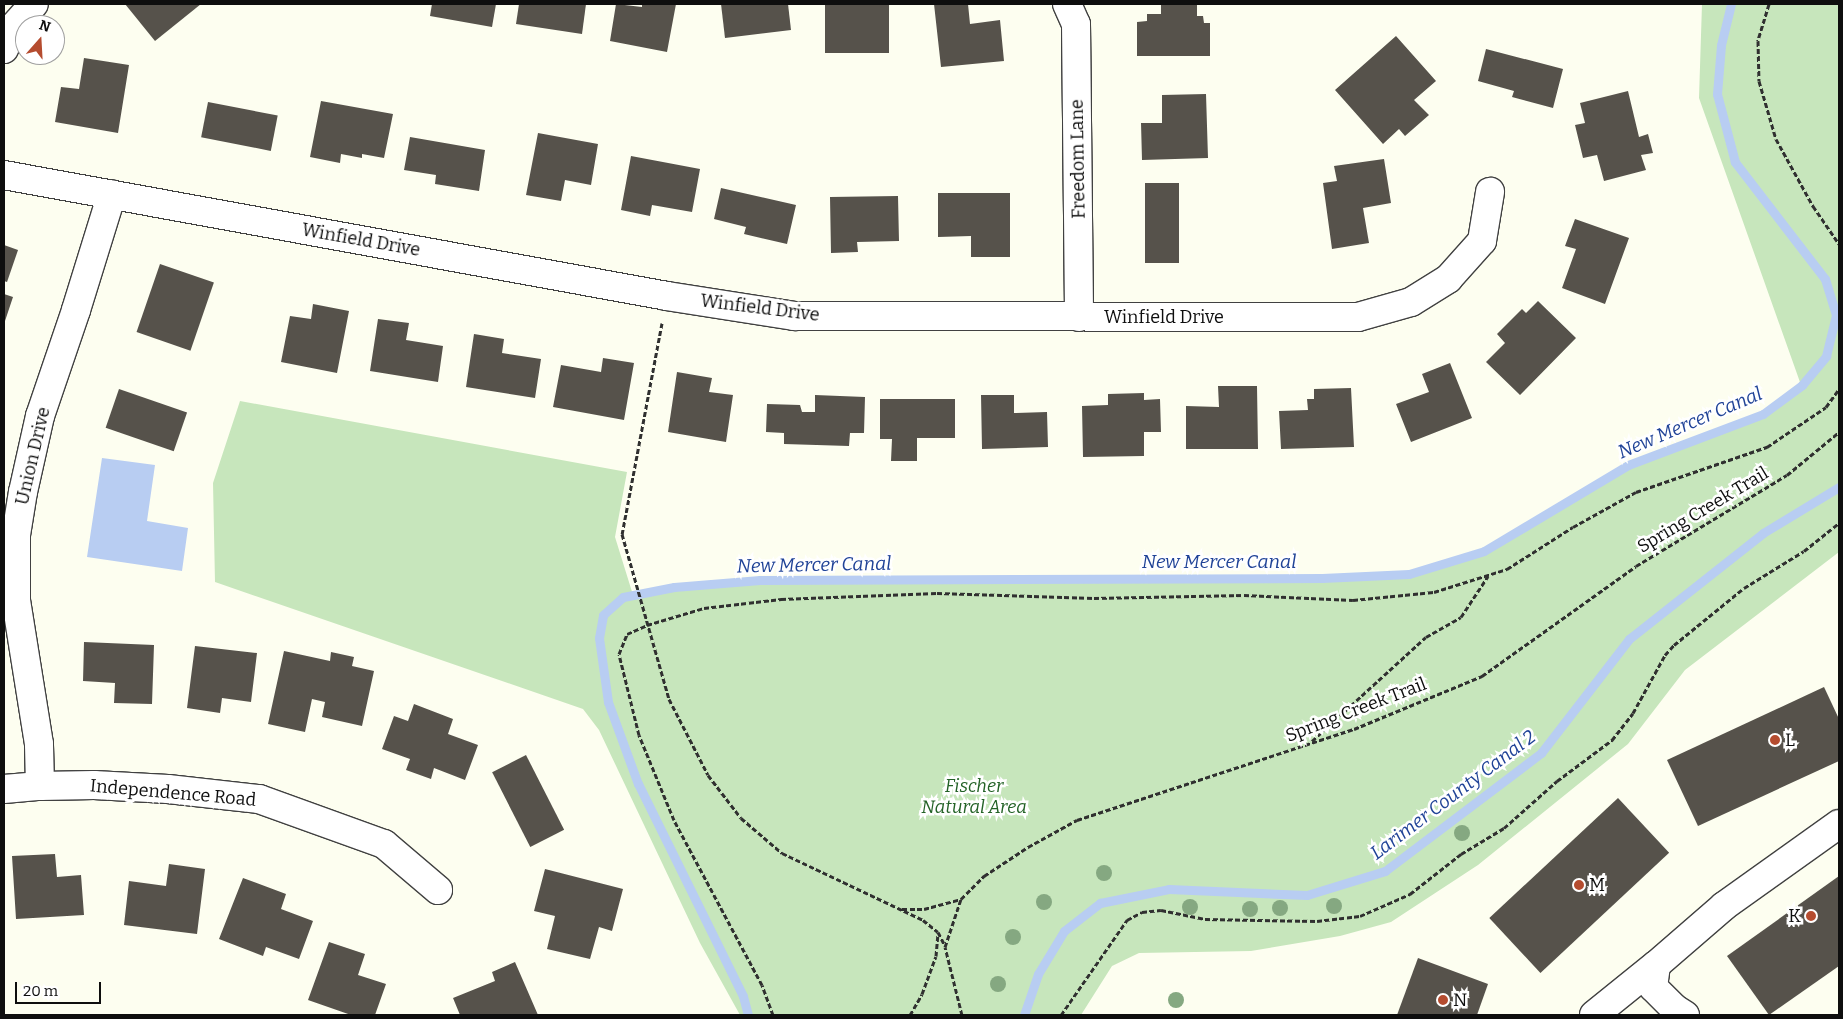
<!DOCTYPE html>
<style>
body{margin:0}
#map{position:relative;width:1843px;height:1019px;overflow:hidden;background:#fdfef0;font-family:Bitter,serif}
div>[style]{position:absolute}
.green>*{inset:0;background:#c7e6bc}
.water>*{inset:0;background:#b8cdf2}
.stream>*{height:9px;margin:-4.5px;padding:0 4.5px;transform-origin:4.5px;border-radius:4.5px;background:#b8cdf2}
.building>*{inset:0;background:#56524b;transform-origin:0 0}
.path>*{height:3px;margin-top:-1.5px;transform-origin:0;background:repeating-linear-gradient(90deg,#303030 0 5px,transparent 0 7.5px)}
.roads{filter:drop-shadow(1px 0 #414141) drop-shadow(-1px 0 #414141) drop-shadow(0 1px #414141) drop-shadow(0 -1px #414141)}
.minor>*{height:28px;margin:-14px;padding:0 14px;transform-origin:14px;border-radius:14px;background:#fff}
.trees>*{width:16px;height:16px;margin:-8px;border-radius:50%;background:#85a881}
.dots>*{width:14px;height:14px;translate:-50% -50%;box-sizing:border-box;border:2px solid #fff;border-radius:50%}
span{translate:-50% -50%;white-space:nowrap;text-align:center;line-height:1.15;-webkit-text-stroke:5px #fff;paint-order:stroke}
.street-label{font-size:18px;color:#0e0e0e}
.poi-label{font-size:18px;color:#0e0e0e}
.left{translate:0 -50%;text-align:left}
.right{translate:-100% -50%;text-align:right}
.park-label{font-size:18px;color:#236226;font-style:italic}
.water-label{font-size:19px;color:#204397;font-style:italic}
.frame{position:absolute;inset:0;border:5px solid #0e0e0e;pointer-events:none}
.north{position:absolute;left:15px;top:15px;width:50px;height:50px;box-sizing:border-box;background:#fff;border:1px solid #9f9f9f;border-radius:50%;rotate:19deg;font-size:14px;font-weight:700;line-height:20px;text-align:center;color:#0e0e0e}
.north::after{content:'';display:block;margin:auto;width:18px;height:22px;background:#b54c2f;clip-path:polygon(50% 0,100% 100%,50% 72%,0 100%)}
.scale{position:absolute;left:15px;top:982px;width:86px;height:22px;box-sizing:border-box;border:2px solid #0e0e0e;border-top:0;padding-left:6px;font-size:15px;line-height:18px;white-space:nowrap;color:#0e0e0e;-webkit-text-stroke:4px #fff;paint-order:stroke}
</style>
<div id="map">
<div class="green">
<div style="clip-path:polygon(1702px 4px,1839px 4px,1839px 552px,1685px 670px,1628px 744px,1478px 865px,1391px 922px,1340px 936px,1251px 951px,1139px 953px,1112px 966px,1081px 1015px,740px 1015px,700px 943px,599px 730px,583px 709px,215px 582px,213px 483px,240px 401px,627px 472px,615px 537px,633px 595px,674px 587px,760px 580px,1322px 578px,1409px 574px,1484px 551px,1628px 465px,1763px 414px,1801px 385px,1699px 98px)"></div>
</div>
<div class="water">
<div style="clip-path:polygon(102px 458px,155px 465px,147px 521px,188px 528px,182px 571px,87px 557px)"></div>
</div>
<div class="stream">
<div style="left:748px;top:1015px;width:20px;rotate:-105deg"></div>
<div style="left:743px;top:996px;width:237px;rotate:-116.3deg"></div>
<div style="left:638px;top:784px;width:87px;rotate:-110.1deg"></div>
<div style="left:608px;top:702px;width:65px;rotate:-98deg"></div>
<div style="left:599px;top:638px;width:23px;rotate:-80deg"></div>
<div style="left:603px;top:615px;width:27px;rotate:-42deg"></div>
<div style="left:623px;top:597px;width:52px;rotate:-11.1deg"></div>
<div style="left:674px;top:587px;width:86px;rotate:-4.7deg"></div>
<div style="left:760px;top:580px;width:562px;rotate:-0.2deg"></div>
<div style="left:1322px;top:578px;width:87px;rotate:-2.6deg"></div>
<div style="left:1409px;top:574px;width:78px;rotate:-17deg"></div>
<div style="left:1484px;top:551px;width:168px;rotate:-30.8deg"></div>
<div style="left:1628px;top:465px;width:144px;rotate:-20.7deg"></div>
<div style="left:1763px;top:414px;width:49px;rotate:-36.6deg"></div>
<div style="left:1802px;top:385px;width:38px;rotate:-50deg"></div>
<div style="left:1826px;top:356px;width:42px;rotate:-76.3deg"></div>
<div style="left:1836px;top:315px;width:38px;rotate:-107deg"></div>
<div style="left:1825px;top:279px;width:148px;rotate:-127.6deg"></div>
<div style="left:1735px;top:162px;width:70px;rotate:-104.8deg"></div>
<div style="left:1717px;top:94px;width:49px;rotate:-85.3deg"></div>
<div style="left:1721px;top:45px;width:42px;rotate:-76.3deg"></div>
<div style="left:1024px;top:1015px;width:43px;rotate:-71.1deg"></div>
<div style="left:1038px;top:974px;width:50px;rotate:-58.8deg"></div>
<div style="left:1064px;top:931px;width:46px;rotate:-37.9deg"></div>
<div style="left:1100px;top:903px;width:70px;rotate:-11.5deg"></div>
<div style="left:1169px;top:889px;width:138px;rotate:2.5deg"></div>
<div style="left:1307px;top:895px;width:82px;rotate:-17.1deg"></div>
<div style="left:1385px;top:871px;width:196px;rotate:-37.1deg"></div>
<div style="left:1541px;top:753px;width:144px;rotate:-52.3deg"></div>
<div style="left:1629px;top:639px;width:171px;rotate:-38.3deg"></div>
<div style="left:1763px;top:533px;width:89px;rotate:-31.2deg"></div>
</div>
<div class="building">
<div style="clip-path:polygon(125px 4px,201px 4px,155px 41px)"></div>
<div style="clip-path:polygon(432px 4px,496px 4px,492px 27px,430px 16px)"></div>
<div style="clip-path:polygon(519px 4px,586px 4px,582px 34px,516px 24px)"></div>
<div style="clip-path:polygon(616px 4px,642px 7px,642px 4px,676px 4px,667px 52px,610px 41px)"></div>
<div style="clip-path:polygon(721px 4px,788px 4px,791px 30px,725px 38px)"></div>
<div style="left:825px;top:4px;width:64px;height:49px"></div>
<div style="clip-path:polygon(934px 4px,968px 4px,970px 24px,1000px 20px,1004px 61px,941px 67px)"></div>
<div style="clip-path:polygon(1161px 4px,1197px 4px,1197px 16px,1203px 16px,1204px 23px,1210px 23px,1210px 56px,1137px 56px,1137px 22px,1147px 21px,1147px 14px,1161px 14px)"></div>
<div style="clip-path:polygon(1396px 36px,1436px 81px,1414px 100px,1429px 115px,1405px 136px,1399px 129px,1383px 144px,1335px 90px)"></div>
<div style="clip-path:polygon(1486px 49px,1563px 69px,1553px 108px,1512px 97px,1514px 91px,1478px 81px)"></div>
<div style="clip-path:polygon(84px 58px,129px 65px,118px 133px,55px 122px,61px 87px,79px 89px)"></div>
<div style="clip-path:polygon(1628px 91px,1639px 137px,1648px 134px,1653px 153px,1641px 155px,1646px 170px,1604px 181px,1597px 155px,1583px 158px,1575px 125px,1585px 123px,1580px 103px)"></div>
<div style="clip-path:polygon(1206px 94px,1208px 158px,1142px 160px,1141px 123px,1162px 123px,1162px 95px)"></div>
<div style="clip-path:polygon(321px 101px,393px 114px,384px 158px,362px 154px,362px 158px,341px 154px,340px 163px,310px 157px)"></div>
<div style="left:208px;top:102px;width:71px;height:36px;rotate:11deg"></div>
<div style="clip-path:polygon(538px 133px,598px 144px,591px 185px,565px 180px,561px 201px,526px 195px)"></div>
<div style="clip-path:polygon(410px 137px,485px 150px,479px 191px,435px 184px,436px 175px,404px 170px)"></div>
<div style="clip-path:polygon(631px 156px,700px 169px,692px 212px,652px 205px,650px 216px,621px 210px)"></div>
<div style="clip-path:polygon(1384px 159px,1391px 203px,1363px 208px,1369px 243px,1332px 249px,1323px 183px,1337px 181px,1334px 166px)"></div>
<div style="left:1145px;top:183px;width:34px;height:80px"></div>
<div style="clip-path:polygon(721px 188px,796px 205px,787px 244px,744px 234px,746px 227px,714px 219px)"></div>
<div style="clip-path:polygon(938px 193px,1010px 193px,1010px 257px,971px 257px,971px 236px,938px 237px)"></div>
<div style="clip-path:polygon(898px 196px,899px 241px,857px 242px,858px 252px,831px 253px,830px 197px)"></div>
<div style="clip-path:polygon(1575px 219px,1629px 238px,1605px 304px,1562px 288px,1576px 249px,1565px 246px)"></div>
<div style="clip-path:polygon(4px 245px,18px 250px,7px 282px,4px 281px)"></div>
<div style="left:160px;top:264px;width:57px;height:72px;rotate:19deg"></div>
<div style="clip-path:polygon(4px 294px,13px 297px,4px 324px)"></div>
<div style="clip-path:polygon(1538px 301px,1576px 338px,1520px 395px,1486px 362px,1505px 343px,1497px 334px,1522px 309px,1526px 313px)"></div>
<div style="clip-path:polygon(313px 304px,349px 311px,337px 373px,281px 362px,290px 316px,311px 319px)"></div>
<div style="clip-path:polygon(378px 319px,409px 323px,406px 340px,443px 346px,438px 382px,370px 371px)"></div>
<div style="clip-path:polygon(474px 334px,504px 339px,502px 353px,541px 359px,535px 398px,466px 387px)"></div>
<div style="clip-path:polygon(603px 358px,634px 363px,624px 420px,553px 407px,561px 365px,601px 372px)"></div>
<div style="clip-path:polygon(1450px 363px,1472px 418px,1411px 442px,1396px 404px,1429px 392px,1422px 374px)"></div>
<div style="clip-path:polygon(677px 372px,712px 378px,709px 392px,733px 395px,726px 442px,668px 432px)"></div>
<div style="clip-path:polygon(1218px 386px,1257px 386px,1258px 449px,1186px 449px,1186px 406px,1219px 407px)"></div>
<div style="clip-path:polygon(1351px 388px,1354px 447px,1281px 449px,1279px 411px,1308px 410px,1307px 399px,1314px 399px,1314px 389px)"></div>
<div style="left:119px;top:389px;width:72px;height:41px;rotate:19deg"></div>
<div style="clip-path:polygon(1144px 393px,1144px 400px,1160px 399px,1161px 432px,1144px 432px,1144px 456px,1083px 457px,1082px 406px,1108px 405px,1108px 394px)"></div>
<div style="clip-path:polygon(815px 395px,865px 397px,864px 433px,850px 433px,849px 446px,784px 444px,784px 433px,766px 432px,767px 404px,800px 405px,802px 412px,815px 412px)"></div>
<div style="clip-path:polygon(981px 395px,1014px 395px,1014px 413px,1047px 412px,1048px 447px,982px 449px)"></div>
<div style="clip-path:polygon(880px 399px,955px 399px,955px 438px,917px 438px,917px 461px,891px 461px,892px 439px,880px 439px)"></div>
<div style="clip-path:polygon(84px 642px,154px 645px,152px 704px,114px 703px,115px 683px,83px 681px)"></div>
<div style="clip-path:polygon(195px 646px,257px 653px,251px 702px,222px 698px,220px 713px,187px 708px)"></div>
<div style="clip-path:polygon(284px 651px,330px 661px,331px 652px,354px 657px,352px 666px,374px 671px,362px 726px,322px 717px,325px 702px,312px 699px,305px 732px,268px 724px)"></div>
<div style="clip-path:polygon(1824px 687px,1839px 719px,1839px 761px,1698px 826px,1667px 760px)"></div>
<div style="clip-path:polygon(414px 704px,453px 719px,448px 734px,478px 745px,465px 780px,434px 768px,431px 779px,406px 770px,410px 759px,382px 749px,394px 716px,408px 721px)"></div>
<div style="left:526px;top:755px;width:84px;height:38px;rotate:63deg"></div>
<div style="left:1618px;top:798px;width:75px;height:176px;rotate:47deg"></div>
<div style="clip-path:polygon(55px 854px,57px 877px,81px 875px,84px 915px,16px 919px,12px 856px)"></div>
<div style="clip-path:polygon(169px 864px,205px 869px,197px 934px,124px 925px,129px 881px,166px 886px)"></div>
<div style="clip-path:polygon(545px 869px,623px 889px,612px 931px,599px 927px,590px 959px,547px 949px,555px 916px,534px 911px)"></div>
<div style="clip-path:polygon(1839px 876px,1839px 966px,1769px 1015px,1727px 956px)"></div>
<div style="clip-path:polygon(243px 878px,286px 894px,281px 909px,313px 921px,299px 959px,266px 947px,263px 956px,219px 939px)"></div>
<div style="clip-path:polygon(329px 942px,365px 954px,358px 975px,386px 984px,375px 1015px,351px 1015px,308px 1000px)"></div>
<div style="clip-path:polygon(1418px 958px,1488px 984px,1477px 1015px,1397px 1015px)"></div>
<div style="clip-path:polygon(515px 962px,538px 1015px,460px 1015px,453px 998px,495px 981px,492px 972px)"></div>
</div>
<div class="path">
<div style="left:1769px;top:4px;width:39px;rotate:107deg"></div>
<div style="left:1758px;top:41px;width:40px;rotate:88.6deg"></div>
<div style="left:1759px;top:81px;width:60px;rotate:73.7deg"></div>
<div style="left:1776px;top:139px;width:77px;rotate:61.1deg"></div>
<div style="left:1813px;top:206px;width:46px;rotate:55.6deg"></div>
<div style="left:662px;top:323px;width:215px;rotate:100.7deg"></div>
<div style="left:622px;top:534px;width:172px;rotate:74.1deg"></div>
<div style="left:669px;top:699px;width:85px;rotate:62.8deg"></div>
<div style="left:708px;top:775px;width:54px;rotate:52.5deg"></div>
<div style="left:741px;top:818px;width:54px;rotate:40.5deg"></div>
<div style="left:782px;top:853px;width:156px;rotate:25.4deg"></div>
<div style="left:923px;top:920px;width:19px;rotate:39deg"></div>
<div style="left:938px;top:932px;width:16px;rotate:63deg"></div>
<div style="left:1312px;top:741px;width:154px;rotate:-42.4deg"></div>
<div style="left:1426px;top:637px;width:40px;rotate:-29.7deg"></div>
<div style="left:1461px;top:617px;width:49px;rotate:-56.6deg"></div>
<div style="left:902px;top:909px;width:22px"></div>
<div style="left:924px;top:909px;width:38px;rotate:-15deg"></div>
<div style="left:773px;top:1015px;width:32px;rotate:-110deg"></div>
<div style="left:762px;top:985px;width:187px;rotate:-118.1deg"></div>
<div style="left:674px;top:820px;width:92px;rotate:-112.4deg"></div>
<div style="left:639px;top:735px;width:83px;rotate:-103.9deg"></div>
<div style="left:619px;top:654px;width:22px;rotate:-68deg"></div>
<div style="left:627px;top:634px;width:22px;rotate:-24deg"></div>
<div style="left:647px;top:625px;width:59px;rotate:-16.6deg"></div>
<div style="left:704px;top:608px;width:78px;rotate:-6.7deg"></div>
<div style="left:781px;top:599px;width:156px;rotate:-2.2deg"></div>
<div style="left:937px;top:593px;width:157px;rotate:1.8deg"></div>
<div style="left:1094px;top:598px;width:150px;rotate:-1.1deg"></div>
<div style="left:1244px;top:595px;width:109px;rotate:2.6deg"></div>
<div style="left:1353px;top:600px;width:81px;rotate:-5.6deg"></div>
<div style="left:1434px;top:592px;width:77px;rotate:-17.5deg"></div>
<div style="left:1507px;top:569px;width:78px;rotate:-32.5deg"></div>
<div style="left:1573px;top:527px;width:72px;rotate:-29.1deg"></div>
<div style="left:1636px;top:492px;width:139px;rotate:-19deg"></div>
<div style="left:1767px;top:447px;width:71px;rotate:-34.1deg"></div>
<div style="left:1826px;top:407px;width:22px;rotate:-54deg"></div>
<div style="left:910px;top:1015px;width:24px;rotate:-60deg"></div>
<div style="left:922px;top:994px;width:40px;rotate:-69.8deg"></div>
<div style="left:936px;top:956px;width:23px;rotate:-85deg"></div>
<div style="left:962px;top:1015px;width:70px;rotate:-104deg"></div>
<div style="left:945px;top:947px;width:51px;rotate:-71.6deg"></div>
<div style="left:961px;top:899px;width:33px;rotate:-45deg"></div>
<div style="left:984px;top:876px;width:53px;rotate:-33.4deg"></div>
<div style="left:1028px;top:847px;width:56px;rotate:-28.9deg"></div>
<div style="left:1077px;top:820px;width:292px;rotate:-18.2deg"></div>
<div style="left:1354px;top:729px;width:139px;rotate:-22.5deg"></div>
<div style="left:1482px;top:676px;width:189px;rotate:-35.5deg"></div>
<div style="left:1636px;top:566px;width:176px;rotate:-31.1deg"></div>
<div style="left:1787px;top:475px;width:67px;rotate:-39.6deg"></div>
<div style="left:1061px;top:1015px;width:116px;rotate:-55.2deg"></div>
<div style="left:1127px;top:920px;width:17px;rotate:-28deg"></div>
<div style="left:1142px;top:912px;width:19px;rotate:-6deg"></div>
<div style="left:1161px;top:910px;width:45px;rotate:11.6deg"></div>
<div style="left:1205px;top:919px;width:112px;rotate:1deg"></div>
<div style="left:1317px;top:921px;width:43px;rotate:-6.6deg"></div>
<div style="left:1360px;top:916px;width:55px;rotate:-23.7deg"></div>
<div style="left:1410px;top:894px;width:65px;rotate:-38.1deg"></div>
<div style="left:1461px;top:854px;width:50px;rotate:-31.2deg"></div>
<div style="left:1504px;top:828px;width:71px;rotate:-41.6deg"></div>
<div style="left:1557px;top:781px;width:69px;rotate:-36.7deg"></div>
<div style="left:1612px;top:740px;width:34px;rotate:-52deg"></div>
<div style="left:1633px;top:713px;width:66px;rotate:-61.1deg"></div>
<div style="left:1665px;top:655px;width:13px;rotate:-48deg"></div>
<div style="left:1674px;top:645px;width:90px;rotate:-39.2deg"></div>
<div style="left:1744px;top:588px;width:70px;rotate:-31.7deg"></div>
<div style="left:1804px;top:551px;width:45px;rotate:-38.7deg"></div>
</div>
<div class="roads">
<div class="minor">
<div style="left:1067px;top:4px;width:22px;rotate:66deg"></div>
<div style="left:1076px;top:24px;width:293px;rotate:89.4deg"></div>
<div style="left:4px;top:49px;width:26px;rotate:-65deg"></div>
<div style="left:15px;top:25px;width:28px;rotate:-48deg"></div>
<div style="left:4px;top:175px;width:674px;rotate:10.34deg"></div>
<div style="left:667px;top:296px;width:129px;rotate:8.9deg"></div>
<div style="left:794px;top:316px;width:564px;rotate:0.1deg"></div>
<div style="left:1358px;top:317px;width:55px;rotate:-15.8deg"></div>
<div style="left:1411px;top:302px;width:44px;rotate:-31.9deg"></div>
<div style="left:1448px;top:279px;width:51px;rotate:-48.2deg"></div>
<div style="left:1482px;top:241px;width:50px;rotate:-80.7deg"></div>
<div style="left:40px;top:786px;width:42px;rotate:-91.4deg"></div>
<div style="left:39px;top:744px;width:146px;rotate:-99.1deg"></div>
<div style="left:16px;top:600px;width:65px;rotate:-90deg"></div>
<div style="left:16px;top:535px;width:44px;rotate:-80.8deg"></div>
<div style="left:23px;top:492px;width:78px;rotate:-77.4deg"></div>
<div style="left:40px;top:416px;width:112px;rotate:-71.2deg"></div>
<div style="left:76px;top:310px;width:121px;rotate:-72.8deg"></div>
<div style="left:4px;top:789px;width:36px;rotate:-5deg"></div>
<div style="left:40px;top:786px;width:54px;rotate:-1.1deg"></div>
<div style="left:94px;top:785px;width:74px;rotate:3.1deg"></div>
<div style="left:168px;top:789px;width:92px;rotate:6.3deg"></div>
<div style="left:259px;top:799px;width:133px;rotate:19.8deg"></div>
<div style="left:384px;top:844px;width:71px;rotate:40.4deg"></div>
<div style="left:1594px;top:1015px;width:80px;rotate:-38.9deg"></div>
<div style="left:1685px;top:1015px;width:13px;rotate:-148deg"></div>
<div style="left:1674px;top:1008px;width:30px;rotate:-135deg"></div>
<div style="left:1653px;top:987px;width:22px;rotate:-82deg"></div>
<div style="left:1656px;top:965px;width:90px;rotate:-40.9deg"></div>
<div style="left:1724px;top:906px;width:141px;rotate:-35.5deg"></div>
</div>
</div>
<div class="trees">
<div style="left:1462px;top:833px"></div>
<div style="left:1104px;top:873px"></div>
<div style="left:1044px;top:902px"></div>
<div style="left:1334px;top:906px"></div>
<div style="left:1190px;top:907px"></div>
<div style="left:1280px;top:908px"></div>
<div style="left:1250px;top:909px"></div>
<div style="left:1013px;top:937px"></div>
<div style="left:998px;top:984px"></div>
<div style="left:1176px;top:1000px"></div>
</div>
<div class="dots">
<div style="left:1775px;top:740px;background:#b54c2f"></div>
<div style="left:1579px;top:885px;background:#b54c2f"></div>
<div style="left:1811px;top:916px;background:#b54c2f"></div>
<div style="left:1443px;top:1000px;background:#b54c2f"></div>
</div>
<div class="street-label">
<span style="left:1078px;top:159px;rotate:-91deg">Freedom Lane</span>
<span style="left:361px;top:240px;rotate:10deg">Winfield Drive</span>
<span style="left:760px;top:308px;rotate:7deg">Winfield Drive</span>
<span style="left:1164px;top:317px">Winfield Drive</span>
<span style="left:33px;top:456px;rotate:-77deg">Union Drive</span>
<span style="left:1703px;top:510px;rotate:-31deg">Spring Creek Trail</span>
<span style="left:1356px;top:710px;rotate:-21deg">Spring Creek Trail</span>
<span style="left:173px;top:793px;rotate:5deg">Independence Road</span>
</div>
<div class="poi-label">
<span class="left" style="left:1785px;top:740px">L</span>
<span class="left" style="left:1589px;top:885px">M</span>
<span class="right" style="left:1801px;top:916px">K</span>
<span class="left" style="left:1453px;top:1000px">N</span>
</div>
<div class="park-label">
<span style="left:974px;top:797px">Fischer<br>Natural Area</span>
</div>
<div class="water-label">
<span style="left:1690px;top:423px;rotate:-23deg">New Mercer Canal</span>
<span style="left:1219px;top:562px">New Mercer Canal</span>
<span style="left:814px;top:565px;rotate:-1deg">New Mercer Canal</span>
<span style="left:1453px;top:795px;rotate:-37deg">Larimer County Canal 2</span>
</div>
<div class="frame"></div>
<div class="north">N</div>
<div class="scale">20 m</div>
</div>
